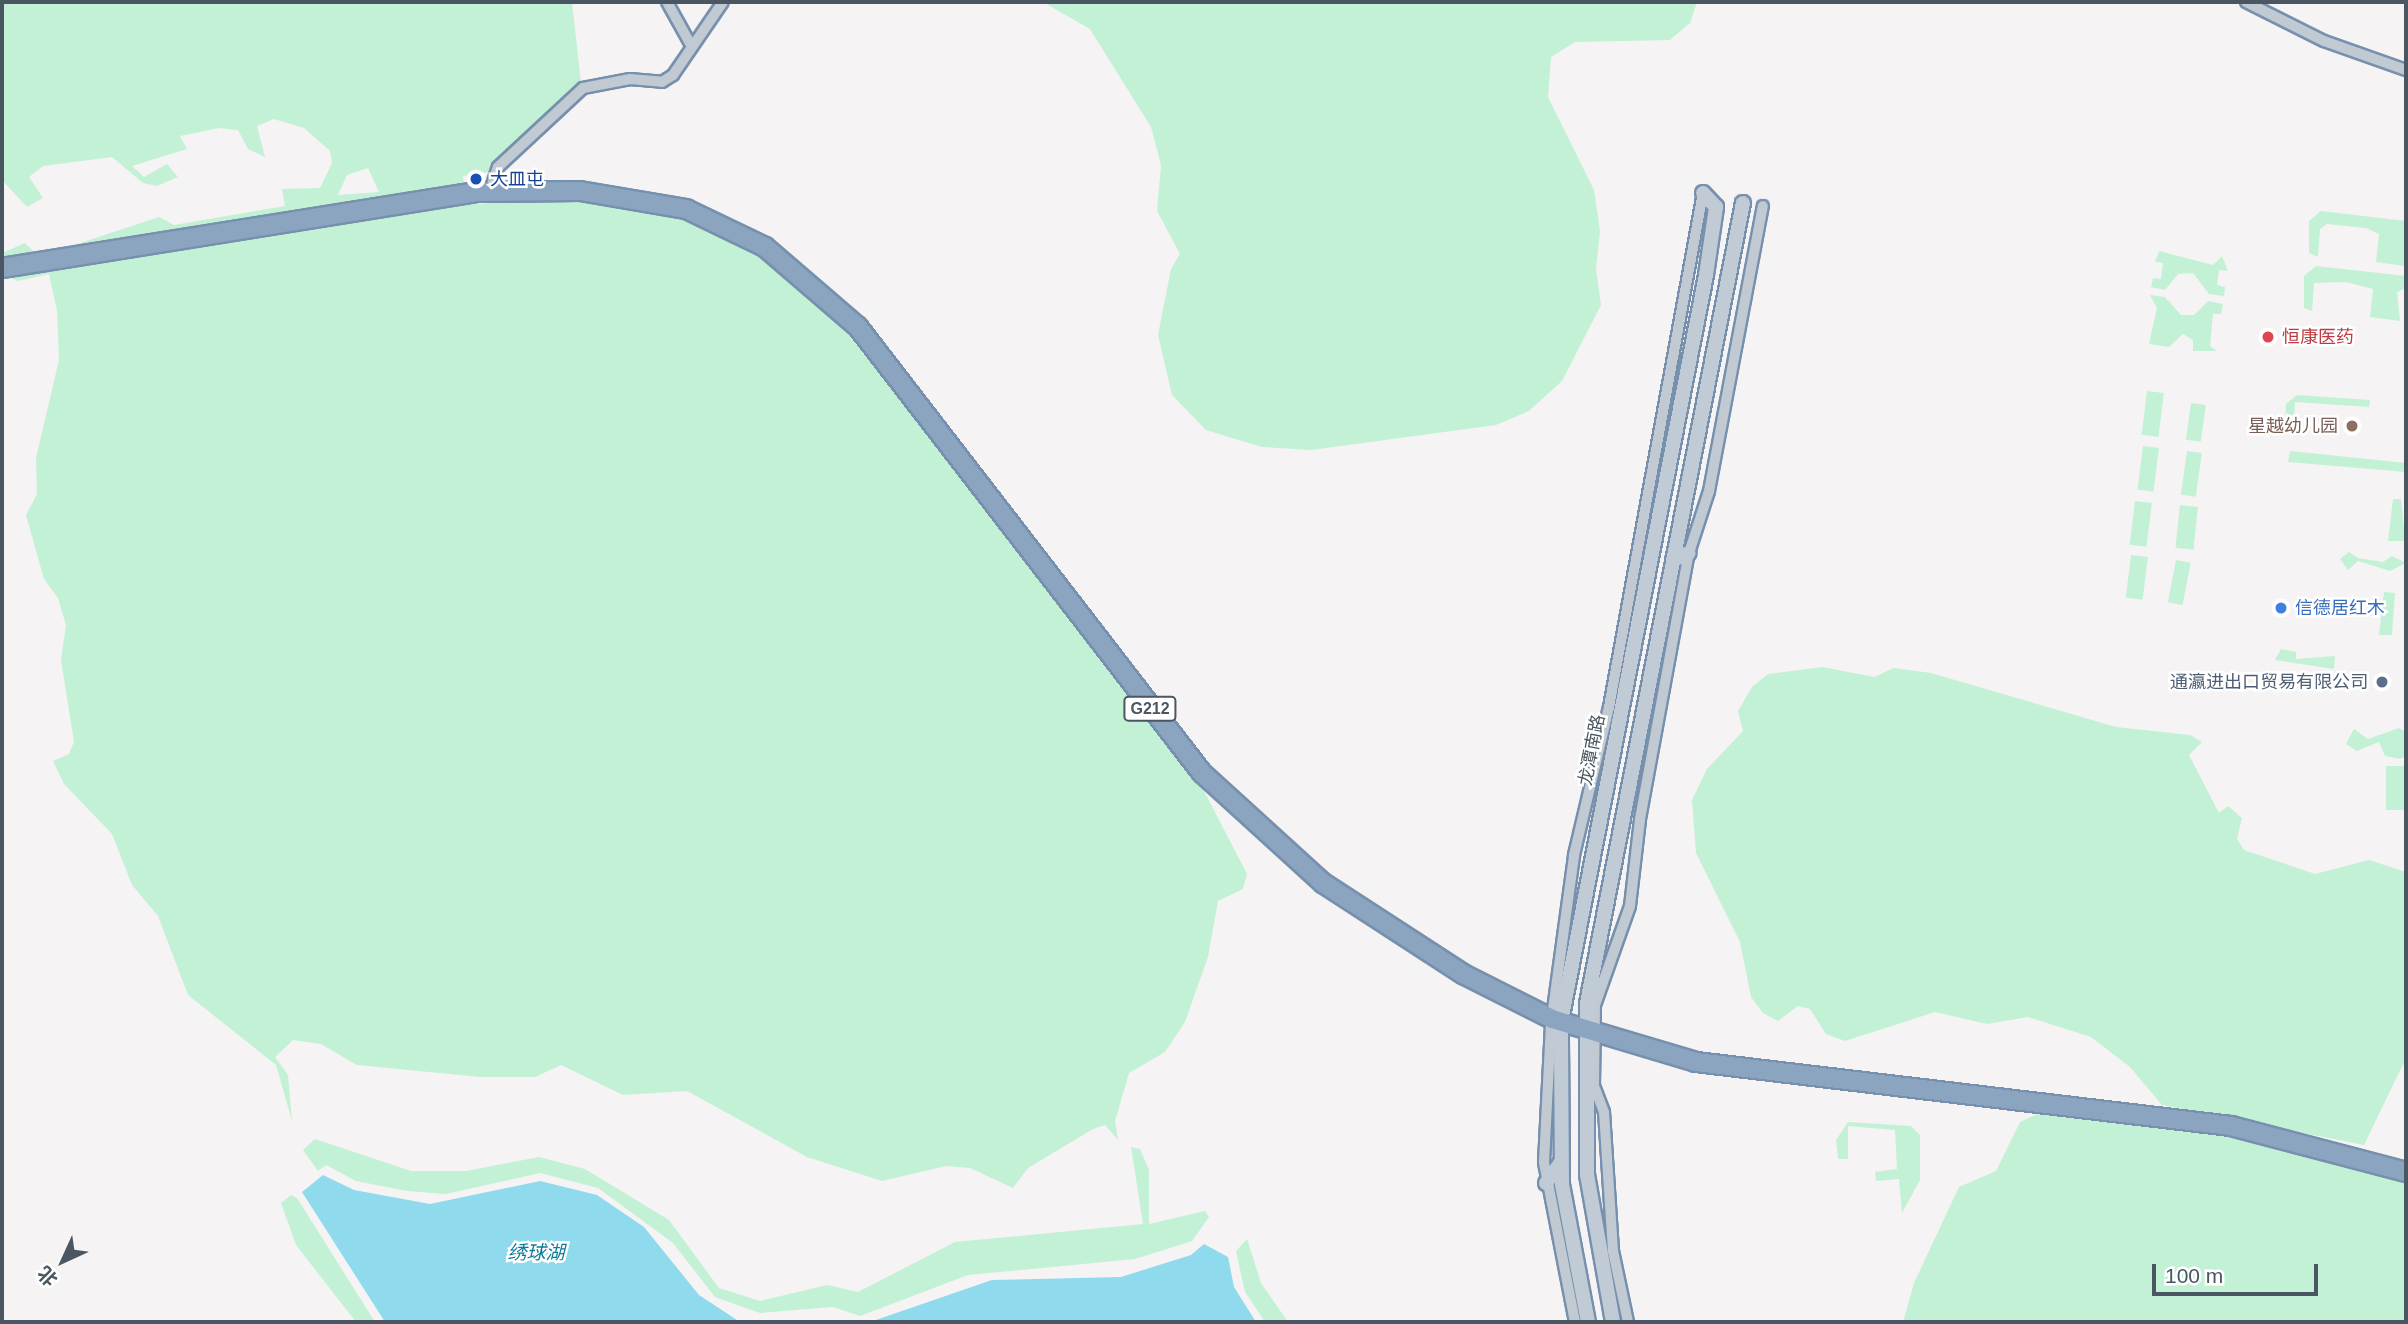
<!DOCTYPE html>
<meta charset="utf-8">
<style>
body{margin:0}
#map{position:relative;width:2408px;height:1324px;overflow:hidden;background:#f5f3f3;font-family:Arial,"Noto Sans SC",sans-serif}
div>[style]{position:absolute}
.green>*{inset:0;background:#c3f1d5;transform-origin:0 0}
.water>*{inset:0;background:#90daee}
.roads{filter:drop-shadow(2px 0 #7690ad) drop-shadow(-2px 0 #7690ad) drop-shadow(0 2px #7690ad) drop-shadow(0 -2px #7690ad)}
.street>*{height:10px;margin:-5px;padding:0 5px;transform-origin:5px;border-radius:5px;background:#c1cad2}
.secondary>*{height:14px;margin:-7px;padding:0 7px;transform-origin:7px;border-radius:7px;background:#c1cbd6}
.highway>*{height:18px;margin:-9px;padding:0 9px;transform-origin:9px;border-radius:9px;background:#8ba5c1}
.dots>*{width:19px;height:19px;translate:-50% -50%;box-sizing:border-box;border:4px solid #fff;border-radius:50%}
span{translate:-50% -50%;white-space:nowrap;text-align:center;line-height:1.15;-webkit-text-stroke:5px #fff;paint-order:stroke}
.shield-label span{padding:2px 5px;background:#fff;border:2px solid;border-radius:5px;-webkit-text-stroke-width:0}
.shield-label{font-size:16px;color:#4a5661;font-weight:700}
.transit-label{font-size:18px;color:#164399}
.left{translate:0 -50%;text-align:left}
.health-label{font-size:18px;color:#be3a42}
.education-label{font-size:18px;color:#785e54}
.right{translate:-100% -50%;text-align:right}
.shop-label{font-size:18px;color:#366cbe}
.service-label{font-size:18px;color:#4e5e75}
.street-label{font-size:18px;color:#4a5661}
.water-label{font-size:19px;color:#0c7c9b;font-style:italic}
.frame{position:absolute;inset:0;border:4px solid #4a5661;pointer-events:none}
.north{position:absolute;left:28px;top:1226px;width:70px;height:70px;-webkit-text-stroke:5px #fff;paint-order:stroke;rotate:225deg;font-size:19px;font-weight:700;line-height:28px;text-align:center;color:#4a5661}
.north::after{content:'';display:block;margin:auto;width:24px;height:32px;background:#4a5661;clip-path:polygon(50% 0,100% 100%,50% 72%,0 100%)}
.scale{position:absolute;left:2152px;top:1264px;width:166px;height:32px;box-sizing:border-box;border:4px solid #4a5661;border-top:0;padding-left:9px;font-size:21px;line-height:24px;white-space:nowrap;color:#4a5661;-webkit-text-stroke:5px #fff;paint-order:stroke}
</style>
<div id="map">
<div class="green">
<div style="clip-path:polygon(evenodd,2px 2px,572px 2px,581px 83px,489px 172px,463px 176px,464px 185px,2px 260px,2px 253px,25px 243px,34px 252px,71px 246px,159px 217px,174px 225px,285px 206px,282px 189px,320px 188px,332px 163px,330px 151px,304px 128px,274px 119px,257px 126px,265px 157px,248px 149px,238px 130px,219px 128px,180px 136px,187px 149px,132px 166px,144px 177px,167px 164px,178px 177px,157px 186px,143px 183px,112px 157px,43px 166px,29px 177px,43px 198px,27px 207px,2px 180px,2px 2px,368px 168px,379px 192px,338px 195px,347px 175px,368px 168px)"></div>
<div style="clip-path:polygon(1043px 2px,1697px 2px,1690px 23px,1670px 40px,1575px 42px,1551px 57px,1548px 97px,1594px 190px,1600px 231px,1596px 269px,1601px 305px,1562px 381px,1529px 411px,1496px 425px,1311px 450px,1262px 447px,1206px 430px,1172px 395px,1158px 335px,1171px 269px,1180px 254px,1157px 211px,1161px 165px,1151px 127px,1090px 29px)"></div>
<div style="clip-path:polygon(570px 197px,684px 215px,756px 252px,837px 316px,1202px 787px,1247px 874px,1243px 889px,1218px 901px,1208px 957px,1185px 1022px,1165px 1052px,1129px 1073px,1115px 1121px,1118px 1140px,1105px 1125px,1093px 1129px,1028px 1168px,1013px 1188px,970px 1168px,946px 1166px,882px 1181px,807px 1157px,687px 1091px,623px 1095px,561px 1065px,535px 1077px,481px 1077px,357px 1065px,321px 1044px,293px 1040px,275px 1057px,288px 1075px,292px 1121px,276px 1065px,188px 995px,158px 916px,132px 885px,112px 834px,64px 784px,53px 761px,69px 754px,74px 742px,61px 660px,66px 625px,58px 598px,44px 579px,26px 515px,37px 494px,36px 458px,59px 360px,57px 311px,49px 274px,18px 281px,2px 274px,414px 209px)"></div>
<div style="clip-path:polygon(2321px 211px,2406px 221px,2405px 266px,2376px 262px,2379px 234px,2366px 228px,2327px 224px,2320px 229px,2318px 257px,2309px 253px,2309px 221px)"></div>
<div style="clip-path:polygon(2159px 251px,2213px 265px,2222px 256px,2228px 271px,2219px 270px,2217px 285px,2225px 287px,2224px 296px,2209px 294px,2193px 273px,2178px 274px,2165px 290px,2151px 287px,2153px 278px,2161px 279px,2163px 263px,2155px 262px)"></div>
<div style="clip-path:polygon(2316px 266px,2406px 276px,2406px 288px,2397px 292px,2400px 321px,2370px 317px,2373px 289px,2346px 282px,2314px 283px,2312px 311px,2304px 308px,2304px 276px)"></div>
<div style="clip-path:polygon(2150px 295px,2165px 297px,2181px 315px,2194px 315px,2208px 301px,2223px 304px,2221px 314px,2213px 314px,2210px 346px,2217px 351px,2193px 351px,2193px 340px,2183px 334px,2169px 347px,2149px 344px,2157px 308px)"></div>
<div style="left:2147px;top:391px;width:17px;height:44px;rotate:7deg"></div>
<div style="clip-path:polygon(2297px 395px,2370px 400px,2369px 407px,2295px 402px,2293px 433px,2285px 428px,2286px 404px)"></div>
<div style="left:2191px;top:403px;width:15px;height:37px;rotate:8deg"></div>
<div style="left:2143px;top:446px;width:16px;height:44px;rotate:7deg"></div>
<div style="left:2187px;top:451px;width:15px;height:44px;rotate:8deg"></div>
<div style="clip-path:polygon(2290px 451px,2406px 463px,2406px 472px,2288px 462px)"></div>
<div style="clip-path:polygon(2393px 499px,2401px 499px,2405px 541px,2388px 541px)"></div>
<div style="left:2135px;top:501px;width:17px;height:44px;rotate:7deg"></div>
<div style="left:2180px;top:505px;width:18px;height:43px;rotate:6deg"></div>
<div style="clip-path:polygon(2349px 552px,2358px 558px,2383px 562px,2392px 556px,2406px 563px,2390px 571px,2358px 561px,2348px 570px,2340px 559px)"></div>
<div style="left:2131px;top:555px;width:17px;height:43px;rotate:7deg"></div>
<div style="left:2176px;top:560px;width:15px;height:43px;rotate:11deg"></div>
<div style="clip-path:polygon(2384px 592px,2395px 593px,2392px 635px,2379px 635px)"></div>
<div style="clip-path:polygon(2281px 649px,2296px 652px,2296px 659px,2335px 656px,2334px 669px,2275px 660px)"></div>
<div style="clip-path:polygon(1823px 667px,1874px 677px,1894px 668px,1931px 673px,2116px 727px,2190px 735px,2202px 742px,2189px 755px,2219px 813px,2228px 806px,2242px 818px,2237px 839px,2244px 850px,2315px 874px,2369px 860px,2406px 872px,2406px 1058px,2364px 1145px,2162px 1105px,2130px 1067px,2091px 1037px,2028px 1017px,1987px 1024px,1935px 1012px,1845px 1041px,1826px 1034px,1810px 1009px,1798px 1006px,1778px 1021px,1763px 1013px,1751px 997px,1740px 942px,1696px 853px,1692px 800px,1707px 769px,1743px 731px,1738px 711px,1752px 687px,1768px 674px)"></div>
<div style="clip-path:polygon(2399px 728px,2406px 732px,2406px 756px,2400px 759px,2385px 756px,2379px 742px,2357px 751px,2346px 744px,2354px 729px,2368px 739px)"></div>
<div style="left:2386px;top:766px;width:19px;height:44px"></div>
<div style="clip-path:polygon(2044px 1111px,2230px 1133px,2406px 1182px,2406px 1322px,1903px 1322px,1914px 1283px,1959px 1187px,1996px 1171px,2020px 1122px)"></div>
<div style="clip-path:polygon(1848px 1122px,1911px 1126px,1920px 1135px,1920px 1180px,1902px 1213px,1899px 1179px,1876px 1181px,1875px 1172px,1897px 1169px,1895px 1130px,1848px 1126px,1848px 1159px,1838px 1159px,1836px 1140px)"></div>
<div style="clip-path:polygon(315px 1139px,411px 1171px,466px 1171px,539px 1157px,585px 1169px,669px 1220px,719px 1288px,760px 1301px,827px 1285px,858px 1292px,955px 1242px,1143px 1224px,1131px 1147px,1140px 1149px,1149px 1170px,1149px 1224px,1205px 1211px,1209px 1217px,1192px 1241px,1135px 1259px,968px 1275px,860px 1316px,833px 1307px,760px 1313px,715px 1297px,673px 1243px,598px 1188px,540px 1173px,446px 1194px,407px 1191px,356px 1181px,326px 1165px,318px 1171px,303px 1150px)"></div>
<div style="clip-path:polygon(291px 1195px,297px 1198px,375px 1322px,356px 1322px,296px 1245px,281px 1203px)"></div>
<div style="clip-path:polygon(1247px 1239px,1261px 1283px,1288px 1322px,1265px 1322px,1245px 1292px,1236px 1251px)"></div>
</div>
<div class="water">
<div style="clip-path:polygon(323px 1175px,354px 1190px,430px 1204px,540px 1181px,597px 1195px,644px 1227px,699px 1295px,740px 1322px,385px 1322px,302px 1192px)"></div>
<div style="clip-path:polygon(1204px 1244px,1228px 1257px,1234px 1287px,1256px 1322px,870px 1322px,992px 1280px,1121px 1277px,1191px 1255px)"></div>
</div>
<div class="roads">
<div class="street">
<div style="left:667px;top:2px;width:51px;rotate:60.9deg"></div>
<div style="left:2246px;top:2px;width:87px;rotate:26.6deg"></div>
<div style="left:2324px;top:41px;width:87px;rotate:19.5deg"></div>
<div style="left:490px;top:191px;width:25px;rotate:-72deg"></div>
<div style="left:498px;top:167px;width:116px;rotate:-42.9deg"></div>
<div style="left:583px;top:88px;width:48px;rotate:-10.8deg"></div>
<div style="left:630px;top:79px;width:32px;rotate:5deg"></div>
<div style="left:662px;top:82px;width:13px;rotate:-32deg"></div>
<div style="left:673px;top:75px;width:88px;rotate:-55.6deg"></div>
<div style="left:1575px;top:1322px;width:163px;rotate:-101deg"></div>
<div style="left:1544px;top:1162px;width:138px;rotate:-87.1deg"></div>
<div style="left:1551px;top:1024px;width:171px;rotate:-82.2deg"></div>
<div style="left:1574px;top:855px;width:152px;rotate:-76.7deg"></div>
<div style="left:1609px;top:707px;width:523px;rotate:-79.64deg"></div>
<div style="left:1628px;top:1322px;width:73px;rotate:-101.9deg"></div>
<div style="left:1613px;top:1251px;width:139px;rotate:-93.7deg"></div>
<div style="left:1604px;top:1112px;width:28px;rotate:-111deg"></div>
<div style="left:1594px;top:1086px;width:81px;rotate:-89.3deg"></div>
<div style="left:1595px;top:1005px;width:105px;rotate:-70.5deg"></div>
<div style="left:1630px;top:906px;width:88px;rotate:-83.4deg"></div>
<div style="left:1640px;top:819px;width:270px;rotate:-79.6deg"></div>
<div style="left:1689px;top:553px;width:65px;rotate:-72.1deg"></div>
<div style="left:1709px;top:491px;width:290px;rotate:-79.3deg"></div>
</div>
<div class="secondary">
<div style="left:1673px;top:560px;width:17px;rotate:-24deg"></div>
<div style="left:1546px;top:1183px;width:26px;rotate:-54deg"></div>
<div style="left:1588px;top:1322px;width:140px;rotate:-100.7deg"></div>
<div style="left:1562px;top:1184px;width:163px;rotate:-90.4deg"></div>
<div style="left:1561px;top:1021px;width:760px;rotate:-79deg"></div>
<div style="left:1706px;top:275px;width:69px;rotate:-81.6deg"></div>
<div style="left:1716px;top:207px;width:19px;rotate:-133deg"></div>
<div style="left:1613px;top:1322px;width:149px;rotate:-100deg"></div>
<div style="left:1587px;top:1175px;width:172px;rotate:-90deg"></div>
<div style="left:1587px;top:1003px;width:815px;rotate:-78.97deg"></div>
</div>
<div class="highway">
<div style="left:2px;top:268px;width:479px;rotate:-9.1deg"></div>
<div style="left:475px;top:192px;width:105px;rotate:-0.5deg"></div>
<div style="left:580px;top:191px;width:108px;rotate:9.6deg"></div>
<div style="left:686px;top:209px;width:88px;rotate:25.7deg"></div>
<div style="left:765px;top:247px;width:123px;rotate:40.7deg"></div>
<div style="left:858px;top:327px;width:563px;rotate:52.36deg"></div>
<div style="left:1202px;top:773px;width:164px;rotate:42.3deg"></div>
<div style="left:1323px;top:883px;width:167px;rotate:33deg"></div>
<div style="left:1463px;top:974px;width:100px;rotate:26.8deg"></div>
<div style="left:1552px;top:1019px;width:150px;rotate:16.6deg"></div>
<div style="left:1696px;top:1062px;width:539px;rotate:6.82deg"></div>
<div style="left:2231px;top:1126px;width:181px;rotate:14.7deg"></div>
</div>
</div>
<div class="dots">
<div style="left:476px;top:179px;background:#1a4fb4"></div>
<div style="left:2268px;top:337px;background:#e0444e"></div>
<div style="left:2352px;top:426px;background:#8d6e63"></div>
<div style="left:2281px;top:608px;background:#3f7fe0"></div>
<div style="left:2382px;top:682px;background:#5c6f8a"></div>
</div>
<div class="shield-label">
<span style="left:1150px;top:709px">G212</span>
</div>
<div class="transit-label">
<span class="left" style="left:490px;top:179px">大皿屯</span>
</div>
<div class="health-label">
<span class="left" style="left:2282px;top:337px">恒康医药</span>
</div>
<div class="education-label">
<span class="right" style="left:2338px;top:426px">星越幼儿园</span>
</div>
<div class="shop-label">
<span class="left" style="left:2295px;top:608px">信德居红木</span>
</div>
<div class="service-label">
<span class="right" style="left:2368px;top:682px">通瀛进出口贸易有限公司</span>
</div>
<div class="street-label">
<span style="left:1592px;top:750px;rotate:-79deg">龙潭南路</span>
</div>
<div class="water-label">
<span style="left:536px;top:1253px">绣球湖</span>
</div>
<div class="frame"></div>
<div class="north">北</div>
<div class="scale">100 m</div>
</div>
